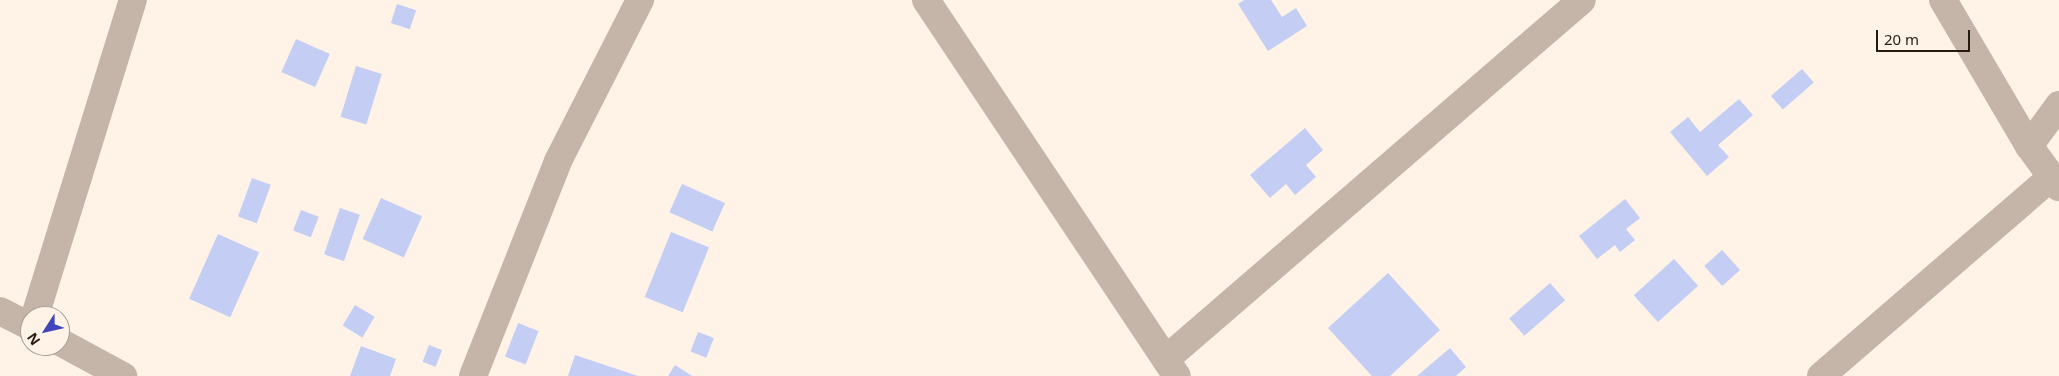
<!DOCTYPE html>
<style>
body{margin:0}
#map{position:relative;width:2059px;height:376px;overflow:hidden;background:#fff2e7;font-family:"Noto Sans",sans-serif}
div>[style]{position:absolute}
.building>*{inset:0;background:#c4cdf4;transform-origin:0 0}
.minor>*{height:28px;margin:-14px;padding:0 14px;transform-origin:14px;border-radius:14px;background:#c4b5a8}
span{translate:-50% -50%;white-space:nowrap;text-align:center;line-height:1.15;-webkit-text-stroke:5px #fff2e7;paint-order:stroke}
.north{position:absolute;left:20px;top:306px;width:50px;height:50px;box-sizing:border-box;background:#fff2e7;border:1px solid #a89c92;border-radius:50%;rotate:235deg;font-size:14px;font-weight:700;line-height:20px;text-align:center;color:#261b12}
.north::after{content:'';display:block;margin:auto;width:18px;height:22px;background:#4145ba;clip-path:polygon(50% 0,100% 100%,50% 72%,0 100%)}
.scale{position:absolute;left:1876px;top:30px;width:94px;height:22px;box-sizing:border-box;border:2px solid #261b12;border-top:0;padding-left:6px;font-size:15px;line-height:18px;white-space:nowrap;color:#261b12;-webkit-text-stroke:4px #fff2e7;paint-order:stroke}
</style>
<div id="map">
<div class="building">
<div style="clip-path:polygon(1244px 0,1271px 0,1282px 17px,1296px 8px,1307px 26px,1268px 51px,1238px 4px)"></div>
<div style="left:397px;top:4px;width:20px;height:20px;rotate:18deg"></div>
<div style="left:296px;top:39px;width:37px;height:36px;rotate:24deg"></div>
<div style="left:356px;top:66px;width:27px;height:53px;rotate:17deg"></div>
<div style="left:1802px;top:69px;width:18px;height:41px;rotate:49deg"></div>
<div style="clip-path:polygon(1739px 99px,1753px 115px,1718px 145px,1729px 157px,1707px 176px,1670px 132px,1688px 117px,1700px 132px)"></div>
<div style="clip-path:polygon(1305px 128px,1323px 150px,1306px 165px,1316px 177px,1295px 195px,1286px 184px,1270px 198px,1250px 175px)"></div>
<div style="left:252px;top:178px;width:20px;height:41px;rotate:20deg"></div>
<div style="left:682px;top:184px;width:47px;height:31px;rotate:24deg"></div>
<div style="left:381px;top:198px;width:45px;height:45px;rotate:24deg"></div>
<div style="clip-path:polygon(1625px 199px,1640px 218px,1626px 229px,1635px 240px,1620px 252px,1615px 245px,1597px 259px,1579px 236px)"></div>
<div style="left:340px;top:208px;width:21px;height:49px;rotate:19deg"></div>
<div style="left:301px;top:210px;width:19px;height:22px;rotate:21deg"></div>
<div style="left:671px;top:232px;width:41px;height:70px;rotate:22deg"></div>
<div style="left:218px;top:234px;width:45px;height:71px;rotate:24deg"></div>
<div style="left:1722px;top:250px;width:27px;height:24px;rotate:48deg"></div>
<div style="left:1674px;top:259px;width:36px;height:54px;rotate:48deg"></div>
<div style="clip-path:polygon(1388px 273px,1440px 330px,1390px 376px,1372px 376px,1328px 328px)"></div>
<div style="left:1550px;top:283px;width:23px;height:54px;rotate:49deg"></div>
<div style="left:355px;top:305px;width:23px;height:24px;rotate:31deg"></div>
<div style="left:518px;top:323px;width:22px;height:36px;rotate:21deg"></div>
<div style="left:698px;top:332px;width:17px;height:21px;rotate:21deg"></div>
<div style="left:429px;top:345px;width:14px;height:18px;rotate:21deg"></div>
<div style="clip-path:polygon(361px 346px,396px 359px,390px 376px,350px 376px)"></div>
<div style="clip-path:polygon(1450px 348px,1466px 367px,1456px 376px,1417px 376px)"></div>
<div style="clip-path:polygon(575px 355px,638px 376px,568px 376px)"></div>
<div style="clip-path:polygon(675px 365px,692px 376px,668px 376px)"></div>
</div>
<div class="minor">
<div style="left:926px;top:0;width:452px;rotate:56.3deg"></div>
<div style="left:1943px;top:0;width:169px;rotate:59.5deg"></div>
<div style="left:2029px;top:146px;width:51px;rotate:53.8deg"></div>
<div style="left:2029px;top:146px;width:51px;rotate:-53.8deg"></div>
<div style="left:0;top:311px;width:34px;rotate:27deg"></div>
<div style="left:35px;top:316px;width:331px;rotate:-72.8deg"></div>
<div style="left:60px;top:342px;width:72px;rotate:28.4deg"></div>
<div style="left:1166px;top:359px;width:549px;rotate:-40.79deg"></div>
<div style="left:473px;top:376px;width:231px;rotate:-68.4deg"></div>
<div style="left:558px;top:161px;width:181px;rotate:-63deg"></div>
<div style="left:1821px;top:376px;width:303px;rotate:-40.8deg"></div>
</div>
<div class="north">N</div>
<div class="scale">20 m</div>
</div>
